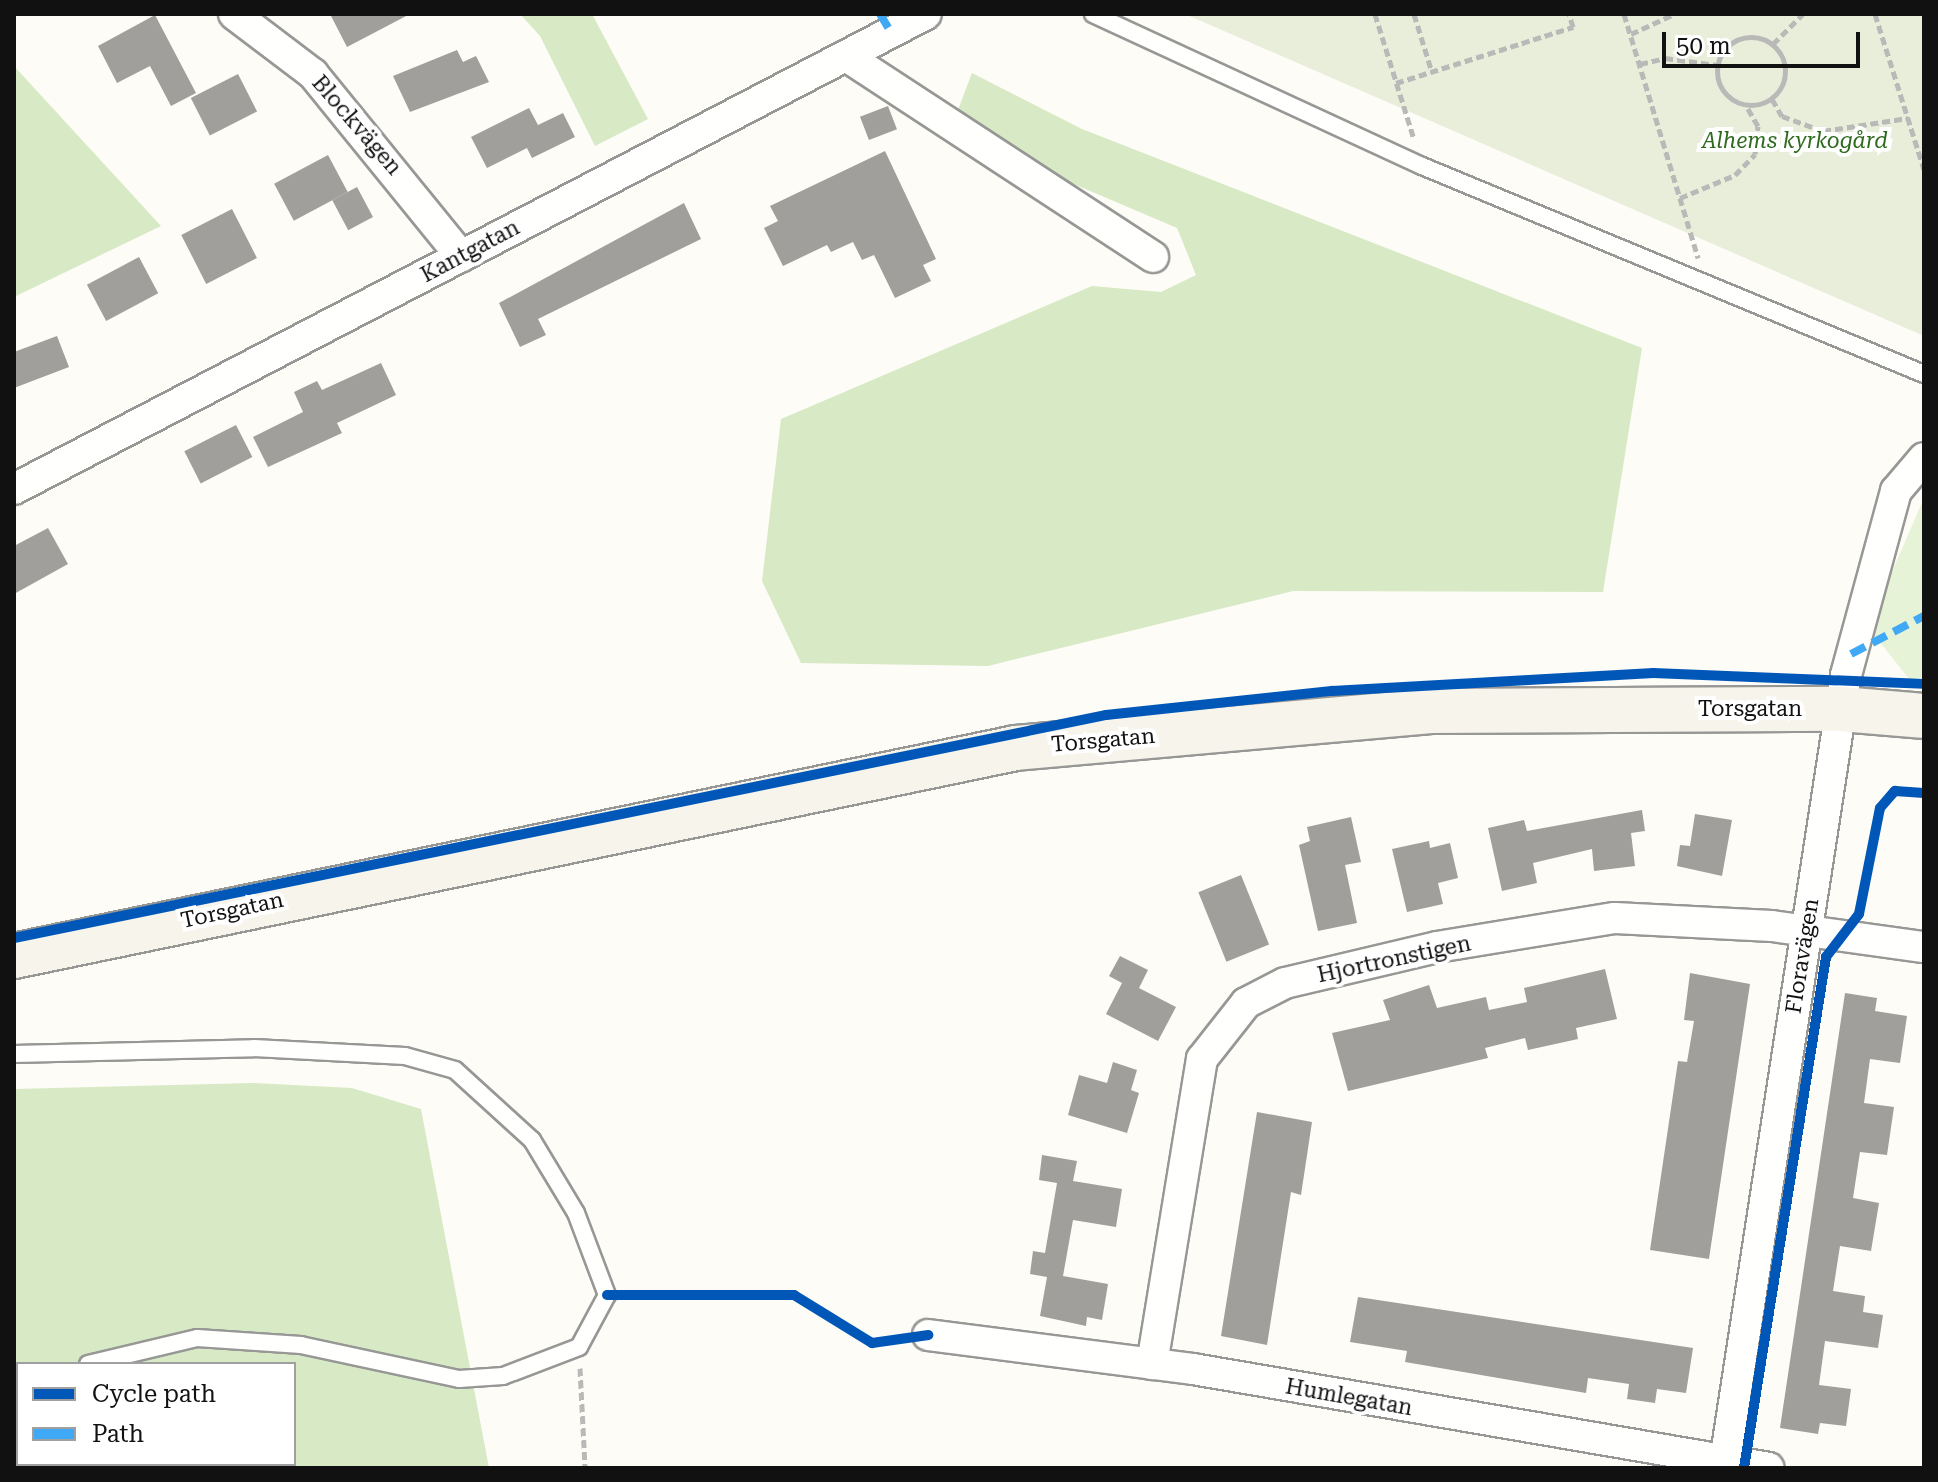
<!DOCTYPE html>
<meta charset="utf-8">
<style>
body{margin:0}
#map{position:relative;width:1938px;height:1482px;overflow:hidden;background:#fdfcf7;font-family:"Roboto Serif",serif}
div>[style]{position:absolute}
.green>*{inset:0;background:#e7f3d7}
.forest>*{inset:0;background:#d8eac5}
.cemetery>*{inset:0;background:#e9eedb}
.building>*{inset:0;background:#a19f9c;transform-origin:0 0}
.path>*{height:5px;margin-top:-2.5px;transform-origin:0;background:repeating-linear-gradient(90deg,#b9b9b8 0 8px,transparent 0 12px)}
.path>.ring{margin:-2.5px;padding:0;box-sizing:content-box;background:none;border:5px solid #b9b9b8;border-radius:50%}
.roads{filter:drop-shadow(2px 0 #979795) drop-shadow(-2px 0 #979795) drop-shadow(0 2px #979795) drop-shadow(0 -2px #979795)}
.service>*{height:16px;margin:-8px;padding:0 8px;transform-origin:8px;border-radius:8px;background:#fffffe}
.minor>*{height:30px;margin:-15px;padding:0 15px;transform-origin:15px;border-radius:15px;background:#fffffe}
.secondary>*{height:44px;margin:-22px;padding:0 22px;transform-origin:22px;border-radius:22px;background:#f6f4eb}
.quiet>*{height:8px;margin-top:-4px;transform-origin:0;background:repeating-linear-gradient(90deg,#3fa9f5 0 16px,transparent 0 24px)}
.cycleway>*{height:10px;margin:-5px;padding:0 5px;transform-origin:5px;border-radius:5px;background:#0057b8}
span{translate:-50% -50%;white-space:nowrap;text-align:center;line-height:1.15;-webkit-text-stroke:8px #fff;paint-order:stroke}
.street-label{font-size:22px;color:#111}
.park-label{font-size:22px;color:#2f6b1f;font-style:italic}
.frame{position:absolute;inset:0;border:16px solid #111;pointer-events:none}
.legend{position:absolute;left:16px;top:1362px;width:280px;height:104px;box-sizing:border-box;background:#fff;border:2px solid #a0a0a0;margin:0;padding:10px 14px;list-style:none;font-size:24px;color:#111}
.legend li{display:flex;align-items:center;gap:16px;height:40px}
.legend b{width:40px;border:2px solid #a0a0a0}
.scale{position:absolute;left:1662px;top:32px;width:198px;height:36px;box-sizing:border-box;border:4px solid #111;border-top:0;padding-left:10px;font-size:24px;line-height:28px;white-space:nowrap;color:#111;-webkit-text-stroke:6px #fff;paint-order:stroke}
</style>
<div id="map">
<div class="green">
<div style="clip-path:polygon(1924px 498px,1924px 678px,1909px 679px,1868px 627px)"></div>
</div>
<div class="forest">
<div style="clip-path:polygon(520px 14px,592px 14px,648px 119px,595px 146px,540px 36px)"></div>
<div style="clip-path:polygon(14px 66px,161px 226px,14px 297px)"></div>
<div style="clip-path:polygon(972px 73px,1082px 129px,1642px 348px,1603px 592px,1293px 591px,988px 666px,801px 663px,762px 581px,781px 419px,1092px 286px,1161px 292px,1196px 275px,1177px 228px,1062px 179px,956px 115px)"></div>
<div style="clip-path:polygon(evenodd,253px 1083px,352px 1088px,421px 1109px,489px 1468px,14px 1468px,14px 1089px,253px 1083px,18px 1364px,294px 1364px,294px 1464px,18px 1464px,18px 1364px)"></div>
</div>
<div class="cemetery">
<div style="clip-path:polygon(1185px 14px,1924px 14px,1924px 336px)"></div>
</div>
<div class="building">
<div style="clip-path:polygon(330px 14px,410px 14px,347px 47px)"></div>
<div style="clip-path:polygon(155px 15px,196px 93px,171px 106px,150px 66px,117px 83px,98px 46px)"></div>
<div style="clip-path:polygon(457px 50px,463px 62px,476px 56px,489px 82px,410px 112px,393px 76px)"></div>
<div style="left:238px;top:74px;width:42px;height:53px;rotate:63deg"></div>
<div style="left:888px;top:106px;width:25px;height:30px;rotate:69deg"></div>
<div style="clip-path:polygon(529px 108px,538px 125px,563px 113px,575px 137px,532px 158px,527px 148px,487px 168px,471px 137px)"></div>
<div style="clip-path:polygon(885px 151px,936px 259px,923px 265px,931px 281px,895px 298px,874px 255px,862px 260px,853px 242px,831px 252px,827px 245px,783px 266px,764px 228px,778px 221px,770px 206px)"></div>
<div style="left:328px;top:155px;width:42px;height:61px;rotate:62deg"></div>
<div style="left:357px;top:187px;width:34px;height:28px;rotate:62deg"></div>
<div style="clip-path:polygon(684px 203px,701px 239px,538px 319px,546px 335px,520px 347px,499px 303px)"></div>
<div style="left:232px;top:209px;width:55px;height:57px;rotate:63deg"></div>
<div style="left:139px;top:257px;width:41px;height:59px;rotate:62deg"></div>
<div style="clip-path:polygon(57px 336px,69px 367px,14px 388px,14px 352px)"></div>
<div style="clip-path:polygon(381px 363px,396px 395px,337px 423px,342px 433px,268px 467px,253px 437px,303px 412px,294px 392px,317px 381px,322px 390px)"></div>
<div style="left:236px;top:425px;width:36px;height:58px;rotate:63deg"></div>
<div style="clip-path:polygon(48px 528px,68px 564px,14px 594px,14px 546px)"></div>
<div style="clip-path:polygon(1642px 810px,1645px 831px,1631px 833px,1635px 866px,1594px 871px,1592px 849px,1533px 863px,1537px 883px,1502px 891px,1488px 828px,1524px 820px,1527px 831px)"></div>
<div style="clip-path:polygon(1695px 814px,1732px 820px,1722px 876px,1677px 866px,1680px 845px,1690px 846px)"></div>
<div style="clip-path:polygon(1351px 817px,1361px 862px,1345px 865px,1357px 923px,1318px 931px,1299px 845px,1310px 841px,1307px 827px)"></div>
<div style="clip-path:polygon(1429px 841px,1430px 848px,1450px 843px,1458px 878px,1438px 883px,1443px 904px,1407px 912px,1392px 849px)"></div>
<div style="left:1241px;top:875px;width:75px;height:46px;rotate:68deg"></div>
<div style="clip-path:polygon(1120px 956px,1148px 970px,1139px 988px,1176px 1007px,1158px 1041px,1106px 1014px,1122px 983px,1109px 976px)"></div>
<div style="clip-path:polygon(1605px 969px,1617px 1019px,1576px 1028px,1578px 1039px,1528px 1050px,1525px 1038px,1485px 1048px,1488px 1058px,1348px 1091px,1332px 1033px,1390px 1020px,1383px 1000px,1429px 985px,1437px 1008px,1486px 997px,1489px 1010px,1527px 1002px,1524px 988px)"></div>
<div style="clip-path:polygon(1690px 973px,1750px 984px,1709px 1259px,1650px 1250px,1678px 1061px,1687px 1062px,1694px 1021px,1684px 1020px)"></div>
<div style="clip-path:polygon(1845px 993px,1877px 998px,1875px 1011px,1907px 1016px,1900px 1063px,1870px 1059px,1864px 1103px,1894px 1107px,1887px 1155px,1860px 1152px,1853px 1198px,1879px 1203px,1871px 1251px,1840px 1246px,1833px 1291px,1865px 1296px,1863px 1312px,1883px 1315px,1878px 1348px,1825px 1341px,1819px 1385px,1851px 1389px,1846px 1426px,1820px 1423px,1818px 1434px,1780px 1428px)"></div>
<div style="clip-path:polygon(1113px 1062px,1137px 1070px,1131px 1090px,1139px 1093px,1127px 1133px,1068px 1115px,1079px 1075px,1107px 1083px)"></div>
<div style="clip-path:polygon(1257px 1112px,1312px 1122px,1301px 1195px,1291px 1192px,1267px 1345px,1221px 1336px)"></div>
<div style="clip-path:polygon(1042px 1155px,1077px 1161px,1073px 1181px,1122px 1189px,1116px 1227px,1073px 1220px,1063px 1276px,1108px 1284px,1102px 1320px,1087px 1317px,1086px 1326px,1040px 1316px,1047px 1277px,1030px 1274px,1033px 1251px,1045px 1253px,1057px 1183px,1039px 1180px)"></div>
<div style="clip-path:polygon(1358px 1297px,1693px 1348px,1686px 1393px,1657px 1389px,1655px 1403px,1627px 1399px,1629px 1384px,1588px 1378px,1586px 1393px,1405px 1362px,1407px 1351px,1350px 1342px)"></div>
</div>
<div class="path">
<div style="left:1375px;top:14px;width:131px;rotate:72.7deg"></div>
<div style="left:1414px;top:14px;width:61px;rotate:72.8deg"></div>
<div style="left:1624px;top:14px;width:255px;rotate:73.1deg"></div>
<div style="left:1875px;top:14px;width:163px;rotate:72.5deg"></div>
<div style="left:1631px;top:34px;width:47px;rotate:-24.9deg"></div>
<div class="ring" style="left:1717px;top:37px;width:63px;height:63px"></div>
<div style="left:1773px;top:44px;width:42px;rotate:-45deg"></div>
<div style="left:1640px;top:64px;width:26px;rotate:-13deg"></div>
<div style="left:1665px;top:58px;width:52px;rotate:7.7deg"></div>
<div style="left:1396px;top:83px;width:186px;rotate:-17.6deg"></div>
<div style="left:1573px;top:27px;width:14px;rotate:-107deg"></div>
<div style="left:1772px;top:99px;width:20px;rotate:60deg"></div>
<div style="left:1782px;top:116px;width:44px;rotate:20.1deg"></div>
<div style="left:1823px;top:131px;width:86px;rotate:-8.7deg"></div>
<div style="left:1680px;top:198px;width:60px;rotate:-22.7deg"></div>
<div style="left:1735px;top:175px;width:29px;rotate:-46deg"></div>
<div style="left:1755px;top:154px;width:28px;rotate:-84deg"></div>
<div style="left:1758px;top:126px;width:22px;rotate:-120deg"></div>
<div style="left:580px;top:1368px;width:100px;rotate:87.1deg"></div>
</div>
<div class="roads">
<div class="service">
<div style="left:1093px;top:14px;width:362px;rotate:24.8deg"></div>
<div style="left:1422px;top:166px;width:543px;rotate:22.51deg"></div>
<div style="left:14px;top:1054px;width:240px;rotate:-1.4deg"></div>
<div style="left:254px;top:1048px;width:151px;rotate:3deg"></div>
<div style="left:405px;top:1056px;width:52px;rotate:15.6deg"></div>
<div style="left:455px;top:1070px;width:104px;rotate:42.3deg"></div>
<div style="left:532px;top:1140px;width:85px;rotate:58.9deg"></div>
<div style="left:576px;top:1213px;width:88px;rotate:69.3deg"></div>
<div style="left:607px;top:1295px;width:59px;rotate:118.3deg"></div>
<div style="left:579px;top:1347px;width:81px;rotate:159.1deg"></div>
<div style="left:503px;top:1376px;width:44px;rotate:176.1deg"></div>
<div style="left:459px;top:1379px;width:162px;rotate:-167.9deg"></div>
<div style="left:301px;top:1345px;width:104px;rotate:-176.1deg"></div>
<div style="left:197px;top:1338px;width:112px;rotate:166.6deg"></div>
<div style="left:14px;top:1382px;width:4px;rotate:-14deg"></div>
</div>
<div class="minor">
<div style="left:234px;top:14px;width:99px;rotate:37.2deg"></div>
<div style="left:313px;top:74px;width:235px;rotate:50.9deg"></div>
<div style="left:846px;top:56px;width:367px;rotate:33.2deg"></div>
<div style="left:14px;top:489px;width:1028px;rotate:-27.51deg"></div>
<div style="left:928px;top:1335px;width:267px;rotate:7.3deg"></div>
<div style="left:1193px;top:1369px;width:584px;rotate:9.75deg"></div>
<div style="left:1152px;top:1364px;width:309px;rotate:-80.7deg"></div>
<div style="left:1202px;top:1059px;width:71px;rotate:-51.8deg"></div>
<div style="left:1246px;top:1003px;width:44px;rotate:-27.1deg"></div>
<div style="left:1285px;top:983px;width:156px;rotate:-13.3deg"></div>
<div style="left:1437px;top:947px;width:180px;rotate:-9.3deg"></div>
<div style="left:1615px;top:918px;width:157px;rotate:2.9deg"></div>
<div style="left:1772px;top:926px;width:153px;rotate:7.9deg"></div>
<div style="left:1724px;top:1468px;width:802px;rotate:-81.25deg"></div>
<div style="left:1846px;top:675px;width:191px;rotate:-74.8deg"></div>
<div style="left:1896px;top:491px;width:43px;rotate:-49.7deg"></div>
</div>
<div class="secondary">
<div style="left:14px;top:956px;width:1023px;rotate:-11.73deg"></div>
<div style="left:1016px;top:748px;width:417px;rotate:-5.1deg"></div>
<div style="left:1431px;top:711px;width:410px;rotate:-0.3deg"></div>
<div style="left:1841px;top:709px;width:83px;rotate:4.8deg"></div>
</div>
</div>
<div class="quiet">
<div style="left:880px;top:14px;width:21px;rotate:59deg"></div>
<div style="left:1851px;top:654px;width:82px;rotate:-27.5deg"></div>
</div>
<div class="cycleway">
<div style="left:14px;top:938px;width:1115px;rotate:-11.54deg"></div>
<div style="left:1106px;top:715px;width:227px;rotate:-6.1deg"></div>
<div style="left:1332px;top:691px;width:322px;rotate:-3.2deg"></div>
<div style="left:1653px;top:673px;width:271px;rotate:2.3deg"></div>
<div style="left:607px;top:1295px;width:187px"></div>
<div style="left:794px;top:1295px;width:92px;rotate:31.6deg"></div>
<div style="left:872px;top:1343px;width:57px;rotate:-8.1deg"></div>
<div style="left:1744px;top:1468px;width:518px;rotate:-80.88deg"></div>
<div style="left:1826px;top:957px;width:54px;rotate:-52.5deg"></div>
<div style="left:1859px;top:914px;width:108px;rotate:-78.8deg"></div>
<div style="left:1880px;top:808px;width:23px;rotate:-49deg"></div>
<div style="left:1895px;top:791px;width:29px;rotate:4deg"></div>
</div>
<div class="street-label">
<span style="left:357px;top:125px;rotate:49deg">Blockvägen</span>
<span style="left:470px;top:251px;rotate:-28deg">Kantgatan</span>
<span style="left:1750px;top:709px">Torsgatan</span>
<span style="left:1103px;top:740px;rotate:-5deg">Torsgatan</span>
<span style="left:232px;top:910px;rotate:-12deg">Torsgatan</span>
<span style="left:1802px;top:956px;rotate:-81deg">Floravägen</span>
<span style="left:1394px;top:959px;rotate:-12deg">Hjortronstigen</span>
<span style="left:1349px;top:1397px;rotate:10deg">Humlegatan</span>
</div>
<div class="park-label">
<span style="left:1795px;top:141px">Alhems kyrkogård</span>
</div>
<div class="frame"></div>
<ul class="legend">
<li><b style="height:10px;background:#0057b8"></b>Cycle path</li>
<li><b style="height:10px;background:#3fa9f5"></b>Path</li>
</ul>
<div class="scale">50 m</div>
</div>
